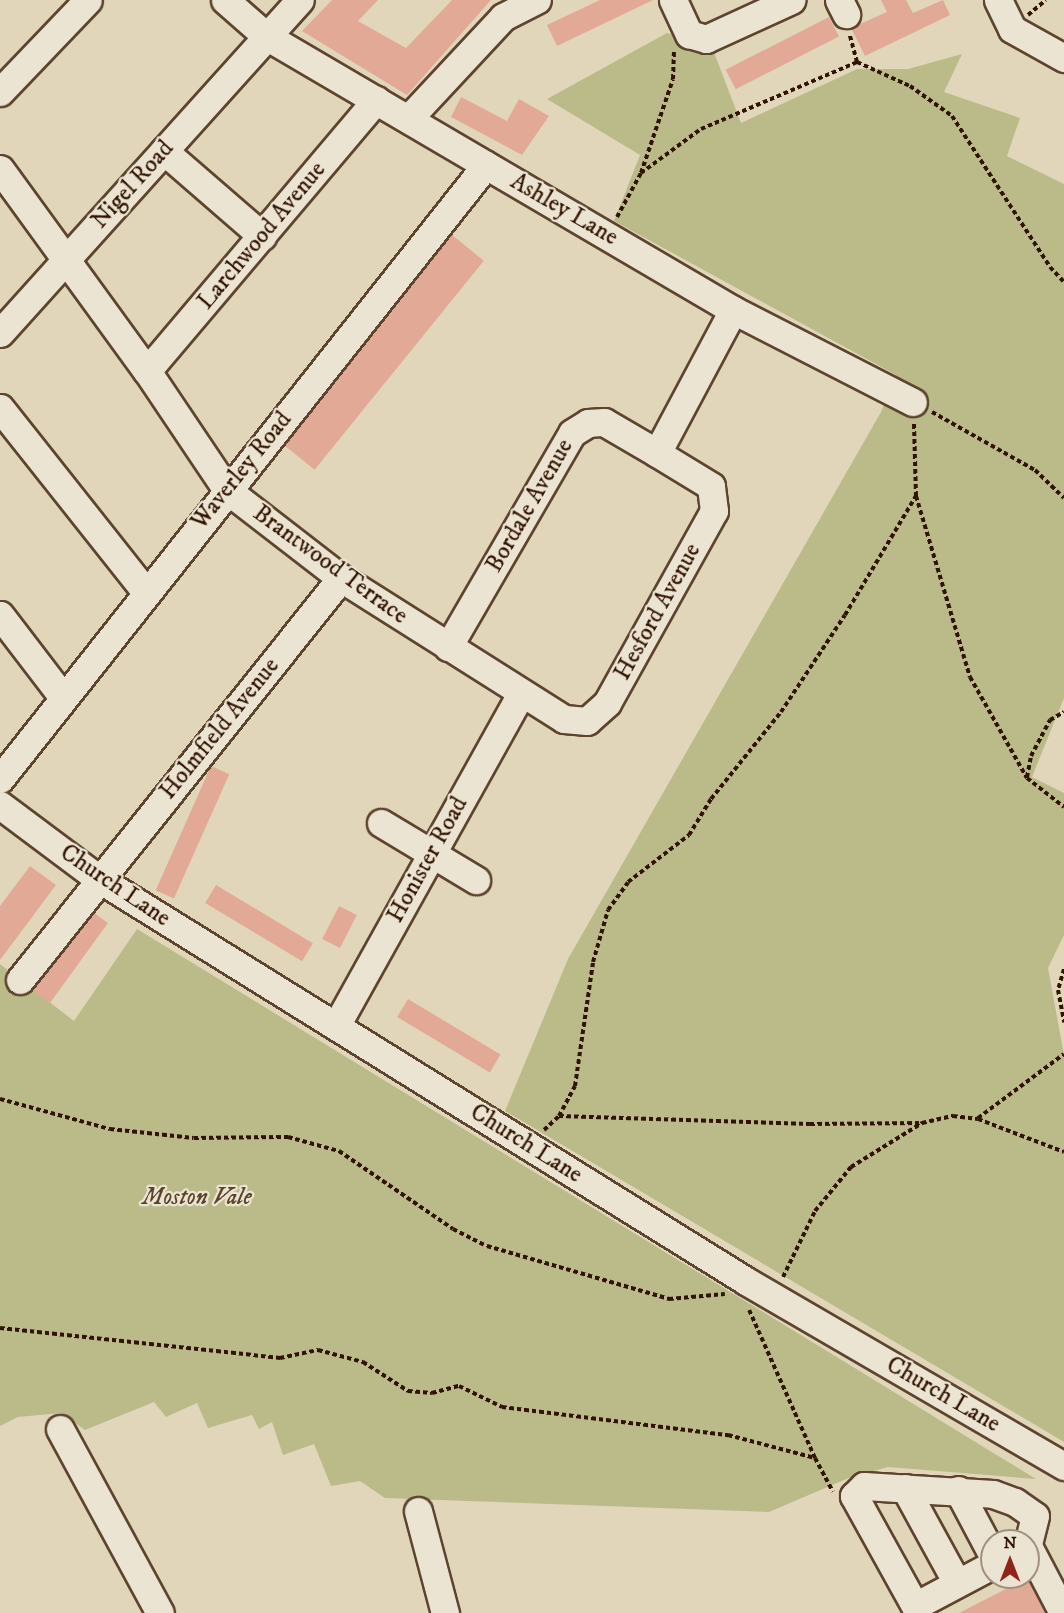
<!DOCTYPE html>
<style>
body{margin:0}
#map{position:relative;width:1064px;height:1613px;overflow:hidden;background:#e1d6ba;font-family:"IM FELL DW Pica",serif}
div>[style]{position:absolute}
.green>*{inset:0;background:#bbbb8a}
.building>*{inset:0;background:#e2aa96;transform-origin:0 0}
.path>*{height:4px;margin-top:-2px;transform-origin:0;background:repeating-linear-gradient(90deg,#311301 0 4.5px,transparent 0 7.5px)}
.roads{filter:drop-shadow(2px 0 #5d442f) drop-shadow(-2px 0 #5d442f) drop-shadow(0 2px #5d442f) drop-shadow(0 -2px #5d442f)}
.minor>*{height:27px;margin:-13.5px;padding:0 13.5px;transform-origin:13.5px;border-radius:13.5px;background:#ece4d2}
span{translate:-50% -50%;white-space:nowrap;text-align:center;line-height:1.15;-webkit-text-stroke:4.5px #ece4d2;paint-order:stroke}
.street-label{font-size:24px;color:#311301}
.park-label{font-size:24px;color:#5a452a;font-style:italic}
.north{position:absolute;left:980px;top:1529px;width:60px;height:60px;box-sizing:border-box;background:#ece4d2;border:2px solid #a1907e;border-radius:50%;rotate:0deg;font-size:16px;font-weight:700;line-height:24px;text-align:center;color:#311301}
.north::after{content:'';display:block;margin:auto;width:21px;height:27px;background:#8f2418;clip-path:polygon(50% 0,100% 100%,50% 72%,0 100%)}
</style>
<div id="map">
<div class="green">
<div style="clip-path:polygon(667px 33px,712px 47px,741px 123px,857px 69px,908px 69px,962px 54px,944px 92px,1020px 118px,1007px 156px,1064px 184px,1064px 698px,1032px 777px,1064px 793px,1064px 935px,1048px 968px,1064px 1055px,1064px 1442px,505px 1111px,568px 959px,881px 412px,896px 375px,614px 221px,640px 155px,547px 99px)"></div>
<div style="clip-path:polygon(137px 929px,1036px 1479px,888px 1467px,851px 1477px,769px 1512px,385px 1498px,360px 1481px,331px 1486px,314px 1444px,283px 1455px,272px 1422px,259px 1429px,252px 1415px,208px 1428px,197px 1403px,166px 1417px,154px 1402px,85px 1430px,61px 1413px,18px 1417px,0 1426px,0 964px,74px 1021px)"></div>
</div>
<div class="building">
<div style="clip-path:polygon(332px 0,378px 0,358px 21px,406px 48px,452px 0,491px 0,407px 95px,302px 31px)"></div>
<div style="clip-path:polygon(600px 0,653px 0,557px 46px,547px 25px)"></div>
<div style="clip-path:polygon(881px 0,906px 0,913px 13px,943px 0,950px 15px,865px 56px,851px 28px,887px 12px)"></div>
<div style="left:829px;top:17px;width:22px;height:116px;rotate:63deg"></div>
<div style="clip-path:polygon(461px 97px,507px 121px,519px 99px,549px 116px,522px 155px,451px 117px)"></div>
<div style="left:452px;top:235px;width:41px;height:269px;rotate:39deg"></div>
<div style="left:211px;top:766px;width:20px;height:136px;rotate:24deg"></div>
<div style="clip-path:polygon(30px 866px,56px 885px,0 960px,0 906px)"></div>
<div style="left:216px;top:885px;width:113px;height:21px;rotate:31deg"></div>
<div style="left:339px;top:906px;width:20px;height:37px;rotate:27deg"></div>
<div style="clip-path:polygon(94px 913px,108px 923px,50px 1003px,32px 990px)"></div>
<div style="left:408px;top:999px;width:108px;height:21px;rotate:31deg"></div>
<div style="clip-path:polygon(1027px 1578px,1045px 1613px,959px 1613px)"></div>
</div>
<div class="path">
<div style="left:1028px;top:15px;width:23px;rotate:-40deg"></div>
<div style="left:857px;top:62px;width:58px;rotate:24.4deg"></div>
<div style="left:910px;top:86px;width:52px;rotate:35.5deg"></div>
<div style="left:952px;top:116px;width:180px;rotate:57deg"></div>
<div style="left:1050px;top:267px;width:21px;rotate:47deg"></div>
<div style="left:641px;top:173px;width:74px;rotate:-36.3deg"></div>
<div style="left:701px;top:129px;width:170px;rotate:-23.2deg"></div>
<div style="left:857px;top:62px;width:28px;rotate:-105deg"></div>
<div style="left:617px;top:217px;width:50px;rotate:-61.4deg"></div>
<div style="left:641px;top:173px;width:99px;rotate:-71.2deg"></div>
<div style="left:673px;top:79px;width:29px;rotate:-88deg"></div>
<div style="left:932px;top:412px;width:118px;rotate:29.4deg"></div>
<div style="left:1035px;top:470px;width:40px;rotate:44deg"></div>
<div style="left:916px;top:496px;width:189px;rotate:73.4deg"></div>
<div style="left:970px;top:677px;width:116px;rotate:60.6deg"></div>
<div style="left:1027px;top:778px;width:47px;rotate:38.1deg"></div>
<div style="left:1027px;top:777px;width:21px;rotate:-79deg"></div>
<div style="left:1031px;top:756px;width:41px;rotate:-62.2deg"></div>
<div style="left:1050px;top:720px;width:16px;rotate:-30deg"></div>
<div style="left:1064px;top:969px;width:22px;rotate:106deg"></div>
<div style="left:1058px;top:990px;width:33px;rotate:79deg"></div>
<div style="left:0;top:1099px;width:114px;rotate:15.3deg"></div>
<div style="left:110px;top:1129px;width:84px;rotate:6.1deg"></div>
<div style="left:194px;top:1138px;width:94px;rotate:-0.6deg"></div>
<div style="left:288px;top:1137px;width:53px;rotate:15.4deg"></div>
<div style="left:339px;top:1151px;width:138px;rotate:34.4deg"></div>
<div style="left:453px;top:1229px;width:38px;rotate:27deg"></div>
<div style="left:487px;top:1246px;width:190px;rotate:16.2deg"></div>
<div style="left:669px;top:1299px;width:56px;rotate:-5.1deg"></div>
<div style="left:559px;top:1116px;width:34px;rotate:-62deg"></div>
<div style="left:575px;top:1086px;width:125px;rotate:-81.7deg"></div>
<div style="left:593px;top:962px;width:54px;rotate:-73.9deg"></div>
<div style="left:608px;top:910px;width:34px;rotate:-54deg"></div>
<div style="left:628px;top:882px;width:77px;rotate:-37.6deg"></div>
<div style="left:689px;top:835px;width:42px;rotate:-58.6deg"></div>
<div style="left:711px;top:799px;width:112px;rotate:-51.2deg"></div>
<div style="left:781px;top:712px;width:116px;rotate:-56.6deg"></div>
<div style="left:845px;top:615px;width:139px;rotate:-59.2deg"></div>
<div style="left:916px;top:496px;width:73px;rotate:-91.6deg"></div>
<div style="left:978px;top:1118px;width:107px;rotate:-36.7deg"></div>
<div style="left:544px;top:1130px;width:21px;rotate:-43deg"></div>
<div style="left:559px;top:1116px;width:251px;rotate:1.8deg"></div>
<div style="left:810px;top:1124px;width:112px;rotate:-0.5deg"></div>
<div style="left:783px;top:1277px;width:73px;rotate:-64.1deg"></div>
<div style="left:815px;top:1211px;width:57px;rotate:-50.7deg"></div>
<div style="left:851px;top:1167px;width:84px;rotate:-31.8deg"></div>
<div style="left:922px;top:1123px;width:32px;rotate:-13deg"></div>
<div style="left:953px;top:1116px;width:25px;rotate:7deg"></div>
<div style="left:978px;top:1119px;width:92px;rotate:21deg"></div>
<div style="left:0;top:1328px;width:282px;rotate:6.1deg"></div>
<div style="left:280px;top:1358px;width:39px;rotate:-12deg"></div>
<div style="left:318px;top:1350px;width:47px;rotate:14.9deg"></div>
<div style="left:363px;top:1362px;width:54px;rotate:32.8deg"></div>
<div style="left:408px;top:1391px;width:24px;rotate:5deg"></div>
<div style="left:432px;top:1393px;width:28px;rotate:-15deg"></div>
<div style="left:459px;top:1386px;width:48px;rotate:26deg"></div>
<div style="left:502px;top:1407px;width:228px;rotate:7.1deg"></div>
<div style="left:728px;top:1435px;width:90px;rotate:14.8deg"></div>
<div style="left:815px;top:1458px;width:162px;rotate:-114deg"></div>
<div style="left:815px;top:1458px;width:38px;rotate:62deg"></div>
</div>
<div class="roads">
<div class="minor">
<div style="left:225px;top:0;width:55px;rotate:41.3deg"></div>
<div style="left:266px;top:36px;width:541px;rotate:30.4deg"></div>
<div style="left:733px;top:310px;width:202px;rotate:27.1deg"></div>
<div style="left:673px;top:0;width:38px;rotate:65deg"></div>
<div style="left:689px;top:34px;width:18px;rotate:16deg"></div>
<div style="left:706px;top:39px;width:94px;rotate:-24.6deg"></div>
<div style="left:839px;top:0;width:16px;rotate:63deg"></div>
<div style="left:998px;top:0;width:32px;rotate:64deg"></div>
<div style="left:1012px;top:29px;width:60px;rotate:29.1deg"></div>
<div style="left:0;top:92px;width:127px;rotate:-46.3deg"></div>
<div style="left:408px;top:119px;width:139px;rotate:-47deg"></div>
<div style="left:503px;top:17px;width:38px;rotate:-27deg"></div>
<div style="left:164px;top:151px;width:130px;rotate:40.9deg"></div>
<div style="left:0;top:169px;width:250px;rotate:54deg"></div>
<div style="left:147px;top:371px;width:143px;rotate:56.1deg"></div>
<div style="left:227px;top:490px;width:144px;rotate:37.7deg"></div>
<div style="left:341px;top:578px;width:264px;rotate:32.3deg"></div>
<div style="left:564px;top:719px;width:23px;rotate:5deg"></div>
<div style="left:587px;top:721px;width:27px;rotate:-42deg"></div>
<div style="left:607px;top:703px;width:220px;rotate:-60.9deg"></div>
<div style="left:714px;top:511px;width:25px;rotate:-97deg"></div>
<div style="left:711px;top:486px;width:63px;rotate:-148.6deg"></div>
<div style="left:0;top:333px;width:448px;rotate:-48deg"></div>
<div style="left:147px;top:371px;width:355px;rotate:-49.8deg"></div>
<div style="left:0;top:408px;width:233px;rotate:51.6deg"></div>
<div style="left:0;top:615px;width:102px;rotate:52.6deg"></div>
<div style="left:448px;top:647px;width:247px;rotate:-59.9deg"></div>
<div style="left:572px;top:433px;width:19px;rotate:-32deg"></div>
<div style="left:588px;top:423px;width:16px;rotate:-4deg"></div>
<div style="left:604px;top:422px;width:61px;rotate:30.3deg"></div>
<div style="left:657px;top:453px;width:162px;rotate:-62deg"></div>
<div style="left:0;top:779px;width:783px;rotate:-51.64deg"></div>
<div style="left:0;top:805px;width:124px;rotate:36.8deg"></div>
<div style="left:99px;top:879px;width:762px;rotate:31.85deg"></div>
<div style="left:746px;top:1281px;width:368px;rotate:30.2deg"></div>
<div style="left:381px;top:823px;width:111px;rotate:31deg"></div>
<div style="left:20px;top:980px;width:514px;rotate:-51.39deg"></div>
<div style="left:336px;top:1026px;width:381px;rotate:-60.9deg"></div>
<div style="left:60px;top:1429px;width:209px;rotate:61.5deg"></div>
<div style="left:905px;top:1488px;width:108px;rotate:61.3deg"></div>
<div style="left:958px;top:1490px;width:72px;rotate:62deg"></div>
<div style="left:418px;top:1511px;width:106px;rotate:75.2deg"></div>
<div style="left:1028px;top:1546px;width:76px;rotate:62.4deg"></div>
<div style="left:992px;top:1565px;width:87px;rotate:152deg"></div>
<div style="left:915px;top:1606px;width:126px;rotate:-119deg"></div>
<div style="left:854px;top:1496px;width:14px;rotate:-45deg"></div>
<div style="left:864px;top:1486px;width:129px;rotate:3.5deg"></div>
<div style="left:993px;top:1494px;width:23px;rotate:20deg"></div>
<div style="left:1015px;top:1502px;width:24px;rotate:35deg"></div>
<div style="left:1035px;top:1516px;width:30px;rotate:104deg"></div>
</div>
</div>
<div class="street-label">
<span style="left:133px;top:185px;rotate:-48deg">Nigel Road</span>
<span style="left:564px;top:210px;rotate:30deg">Ashley Lane</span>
<span style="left:262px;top:236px;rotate:-50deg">Larchwood Avenue</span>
<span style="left:242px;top:471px;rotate:-51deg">Waverley Road</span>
<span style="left:530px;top:506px;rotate:-60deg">Bordale Avenue</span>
<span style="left:330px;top:565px;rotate:36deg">Brantwood Terrace</span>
<span style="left:658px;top:612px;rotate:-61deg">Hesford Avenue</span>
<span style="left:220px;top:729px;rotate:-51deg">Holmfield Avenue</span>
<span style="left:428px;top:860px;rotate:-61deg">Honister Road</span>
<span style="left:115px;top:886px;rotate:34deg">Church Lane</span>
<span style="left:526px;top:1144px;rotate:32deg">Church Lane</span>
<span style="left:943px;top:1395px;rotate:30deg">Church Lane</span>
</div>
<div class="park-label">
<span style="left:197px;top:1198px">Moston Vale</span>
</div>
<div class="north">N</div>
</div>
